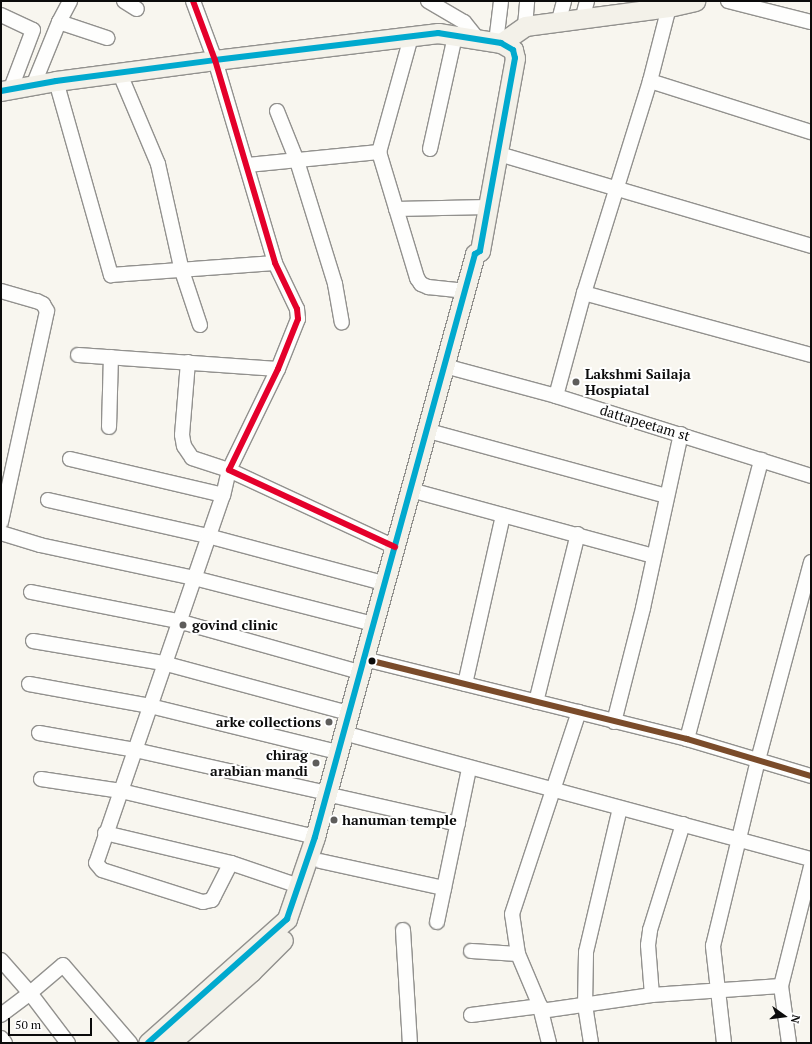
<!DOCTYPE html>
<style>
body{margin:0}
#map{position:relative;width:812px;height:1044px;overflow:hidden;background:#f8f6ef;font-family:"PT Serif",serif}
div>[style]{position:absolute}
.roads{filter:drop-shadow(1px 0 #92918e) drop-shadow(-1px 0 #92918e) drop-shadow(0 1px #92918e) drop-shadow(0 -1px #92918e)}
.street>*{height:14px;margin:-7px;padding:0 7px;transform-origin:7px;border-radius:7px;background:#fefefd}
.secondary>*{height:19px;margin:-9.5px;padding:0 9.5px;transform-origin:9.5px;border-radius:9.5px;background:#f3f1e9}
.bus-1>*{height:6px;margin:-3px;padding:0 3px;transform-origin:3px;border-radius:3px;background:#00a9ce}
.bus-2>*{height:6px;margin:-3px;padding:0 3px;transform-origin:3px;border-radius:3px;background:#e4002b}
.bus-3>*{height:6px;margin:-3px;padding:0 3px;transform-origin:3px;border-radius:3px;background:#7a4b2a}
.dots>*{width:11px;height:11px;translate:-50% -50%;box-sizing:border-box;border:2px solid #fff;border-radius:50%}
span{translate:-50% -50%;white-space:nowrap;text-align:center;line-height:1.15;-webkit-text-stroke:4px #fff;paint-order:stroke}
.poi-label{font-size:14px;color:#0b0b0b;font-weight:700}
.left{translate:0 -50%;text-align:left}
.right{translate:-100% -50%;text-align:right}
.street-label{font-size:14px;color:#0b0b0b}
.frame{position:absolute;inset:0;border:2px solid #0b0b0b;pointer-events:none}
.north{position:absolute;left:764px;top:996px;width:40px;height:40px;-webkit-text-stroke:3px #fff;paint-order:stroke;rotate:104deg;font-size:11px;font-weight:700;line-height:16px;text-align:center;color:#0b0b0b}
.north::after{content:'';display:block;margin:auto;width:14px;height:18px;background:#0b0b0b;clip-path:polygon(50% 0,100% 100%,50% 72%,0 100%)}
.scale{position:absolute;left:8px;top:1018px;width:84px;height:18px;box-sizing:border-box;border:2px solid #0b0b0b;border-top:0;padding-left:5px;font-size:12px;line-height:14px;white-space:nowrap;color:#0b0b0b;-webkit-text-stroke:3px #fff;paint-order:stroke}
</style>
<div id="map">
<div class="roads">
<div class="street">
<div style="left:124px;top:1px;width:15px;rotate:32deg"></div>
<div style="left:193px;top:1px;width:63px;rotate:69.6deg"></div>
<div style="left:215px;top:60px;width:212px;rotate:73.5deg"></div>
<div style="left:275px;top:263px;width:51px;rotate:64.4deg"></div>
<div style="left:297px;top:309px;width:10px;rotate:84deg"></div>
<div style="left:298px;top:319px;width:54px;rotate:111.8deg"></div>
<div style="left:278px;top:369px;width:112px;rotate:115.9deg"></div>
<div style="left:229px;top:470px;width:183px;rotate:24.9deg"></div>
<div style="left:428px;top:1px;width:42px;rotate:30.3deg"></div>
<div style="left:464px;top:22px;width:21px;rotate:51deg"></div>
<div style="left:728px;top:1px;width:86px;rotate:14.2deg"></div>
<div style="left:1px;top:15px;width:35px;rotate:25deg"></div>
<div style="left:33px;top:30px;width:65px;rotate:110.7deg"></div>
<div style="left:583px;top:16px;width:16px;rotate:-75deg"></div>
<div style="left:559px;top:20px;width:20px;rotate:-75deg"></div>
<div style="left:59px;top:22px;width:51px;rotate:18.4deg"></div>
<div style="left:525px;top:26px;width:25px;rotate:-85deg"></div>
<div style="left:411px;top:37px;width:119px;rotate:105.5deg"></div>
<div style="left:379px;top:152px;width:132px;rotate:73.2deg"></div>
<div style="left:417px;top:278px;width:7px;rotate:56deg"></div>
<div style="left:421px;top:284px;width:8px;rotate:23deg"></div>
<div style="left:428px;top:287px;width:36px;rotate:6deg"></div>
<div style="left:496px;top:42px;width:41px;rotate:-83deg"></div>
<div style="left:120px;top:74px;width:98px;rotate:67.1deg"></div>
<div style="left:158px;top:164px;width:110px;rotate:77.4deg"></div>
<div style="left:182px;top:271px;width:57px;rotate:71.6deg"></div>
<div style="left:56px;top:81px;width:202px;rotate:74.2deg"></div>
<div style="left:111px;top:275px;width:164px;rotate:-4.2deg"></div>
<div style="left:650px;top:81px;width:169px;rotate:17.6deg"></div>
<div style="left:33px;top:86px;width:69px;rotate:-67.9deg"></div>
<div style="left:59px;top:22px;width:24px;rotate:-62deg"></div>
<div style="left:277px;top:111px;width:54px;rotate:68.2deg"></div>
<div style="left:297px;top:161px;width:129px;rotate:72.8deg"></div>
<div style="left:335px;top:284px;width:39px;rotate:80deg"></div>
<div style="left:430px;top:149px;width:116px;rotate:-77.5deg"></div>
<div style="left:499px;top:154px;width:325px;rotate:16.4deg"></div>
<div style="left:247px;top:165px;width:133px;rotate:-5.6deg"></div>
<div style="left:396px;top:209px;width:92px;rotate:-1.2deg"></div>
<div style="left:1px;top:291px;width:37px;rotate:16deg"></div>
<div style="left:37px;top:301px;width:7px;rotate:27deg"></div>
<div style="left:43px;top:304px;width:8px;rotate:60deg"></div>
<div style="left:47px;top:311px;width:216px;rotate:102.3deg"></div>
<div style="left:584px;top:293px;width:235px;rotate:15.3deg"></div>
<div style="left:78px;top:355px;width:200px;rotate:4deg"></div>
<div style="left:188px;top:362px;width:73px;rotate:94.7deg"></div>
<div style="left:182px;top:435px;width:11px;rotate:80deg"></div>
<div style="left:184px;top:446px;width:14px;rotate:56deg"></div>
<div style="left:192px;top:458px;width:39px;rotate:18deg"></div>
<div style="left:229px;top:470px;width:26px;rotate:103deg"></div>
<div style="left:223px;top:495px;width:389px;rotate:109deg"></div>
<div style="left:96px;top:863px;width:9px;rotate:49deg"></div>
<div style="left:102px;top:870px;width:106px;rotate:17.6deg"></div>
<div style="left:203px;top:902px;width:9px;rotate:-13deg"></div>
<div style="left:212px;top:900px;width:4px;rotate:-63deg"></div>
<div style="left:214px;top:896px;width:37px;rotate:-63deg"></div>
<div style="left:445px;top:366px;width:115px;rotate:15.1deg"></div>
<div style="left:556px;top:396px;width:267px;rotate:17.4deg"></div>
<div style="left:556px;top:396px;width:107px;rotate:-74.8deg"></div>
<div style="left:584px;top:293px;width:222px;rotate:-72.7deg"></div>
<div style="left:650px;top:81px;width:76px;rotate:-75.6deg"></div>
<div style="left:109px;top:427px;width:70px;rotate:-88.4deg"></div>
<div style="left:436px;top:433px;width:239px;rotate:15.3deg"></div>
<div style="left:70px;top:459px;width:157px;rotate:13.2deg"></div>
<div style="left:418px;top:492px;width:244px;rotate:15.2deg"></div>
<div style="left:48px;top:500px;width:164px;rotate:12.7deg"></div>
<div style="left:208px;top:536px;width:182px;rotate:15deg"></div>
<div style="left:1px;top:533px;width:41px;rotate:17.1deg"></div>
<div style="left:40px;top:545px;width:157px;rotate:12.1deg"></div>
<div style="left:194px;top:578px;width:185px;rotate:14.4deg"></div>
<div style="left:31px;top:592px;width:150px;rotate:11.2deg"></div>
<div style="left:178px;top:621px;width:188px;rotate:15.7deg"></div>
<div style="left:33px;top:641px;width:132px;rotate:9.6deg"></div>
<div style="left:163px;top:663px;width:192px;rotate:15.1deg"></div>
<div style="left:372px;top:661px;width:325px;rotate:13.9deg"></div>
<div style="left:687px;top:739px;width:129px;rotate:16.6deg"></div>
<div style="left:29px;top:684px;width:123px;rotate:10.3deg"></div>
<div style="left:150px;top:706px;width:193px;rotate:13.8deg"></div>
<div style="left:465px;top:684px;width:173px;rotate:-77.3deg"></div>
<div style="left:536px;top:702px;width:173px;rotate:-76deg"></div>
<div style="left:614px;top:722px;width:118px;rotate:-75.7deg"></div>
<div style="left:643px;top:608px;width:178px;rotate:-77.7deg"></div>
<div style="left:39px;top:733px;width:97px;rotate:10deg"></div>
<div style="left:135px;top:750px;width:197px;rotate:12.6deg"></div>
<div style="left:351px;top:735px;width:476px;rotate:15.1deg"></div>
<div style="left:687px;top:739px;width:289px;rotate:-75.1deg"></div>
<div style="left:41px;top:779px;width:81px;rotate:8.5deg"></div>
<div style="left:121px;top:791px;width:199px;rotate:13.3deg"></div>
<div style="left:335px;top:796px;width:126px;rotate:12.8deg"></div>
<div style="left:105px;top:833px;width:130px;rotate:13.4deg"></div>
<div style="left:231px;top:863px;width:72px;rotate:18.7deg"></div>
<div style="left:320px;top:861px;width:127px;rotate:12.3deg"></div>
<div style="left:437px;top:922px;width:156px;rotate:-78.2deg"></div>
<div style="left:403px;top:930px;width:113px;rotate:86.5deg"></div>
<div style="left:471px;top:951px;width:47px;rotate:3.7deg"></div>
<div style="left:1px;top:960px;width:44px;rotate:48.7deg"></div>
<div style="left:30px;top:993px;width:43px;rotate:-40.3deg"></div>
<div style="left:63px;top:965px;width:103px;rotate:49.3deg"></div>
<div style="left:652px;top:995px;width:129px;rotate:-4deg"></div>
<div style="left:541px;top:1011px;width:112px;rotate:-8.2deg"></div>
<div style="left:652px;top:995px;width:50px;rotate:-94.6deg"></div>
<div style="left:648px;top:945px;width:15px;rotate:-82deg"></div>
<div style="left:650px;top:930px;width:111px;rotate:-72.7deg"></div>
<div style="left:1px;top:1015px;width:36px;rotate:-37deg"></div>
<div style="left:30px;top:993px;width:63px;rotate:52.8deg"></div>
<div style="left:471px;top:1015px;width:70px;rotate:-7.4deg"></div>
<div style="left:1px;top:1038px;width:6px;rotate:51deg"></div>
<div style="left:549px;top:1043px;width:38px;rotate:-104deg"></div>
<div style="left:540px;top:1006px;width:56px;rotate:-112.9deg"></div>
<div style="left:518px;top:954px;width:40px;rotate:-98.5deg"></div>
<div style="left:512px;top:914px;width:213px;rotate:-71.7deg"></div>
<div style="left:591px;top:1043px;width:37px;rotate:-99deg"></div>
<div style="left:585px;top:1006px;width:54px;rotate:-88.9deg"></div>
<div style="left:586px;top:952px;width:148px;rotate:-76.7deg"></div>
<div style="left:724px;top:1043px;width:98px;rotate:-96.5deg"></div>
<div style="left:713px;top:946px;width:191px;rotate:-76.4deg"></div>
<div style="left:758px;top:760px;width:205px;rotate:-75deg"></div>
<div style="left:789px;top:1043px;width:58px;rotate:-98deg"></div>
<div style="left:781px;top:986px;width:123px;rotate:-75.9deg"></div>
</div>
<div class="secondary">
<div style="left:501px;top:43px;width:29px;rotate:-35deg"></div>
<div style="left:525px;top:26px;width:145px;rotate:-7.5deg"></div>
<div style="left:669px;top:7px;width:27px;rotate:-13deg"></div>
<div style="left:1px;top:91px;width:56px;rotate:-10.3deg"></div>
<div style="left:56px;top:81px;width:160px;rotate:-7.5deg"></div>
<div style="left:215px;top:60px;width:225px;rotate:-6.9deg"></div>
<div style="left:438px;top:33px;width:64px;rotate:9deg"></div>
<div style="left:501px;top:43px;width:14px;rotate:30deg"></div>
<div style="left:513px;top:50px;width:8px;rotate:76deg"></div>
<div style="left:515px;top:58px;width:196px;rotate:100.3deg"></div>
<div style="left:480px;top:251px;width:6px;rotate:149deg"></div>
<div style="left:475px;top:254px;width:605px;rotate:105.35deg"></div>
<div style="left:315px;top:837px;width:87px;rotate:108.9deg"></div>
<div style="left:287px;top:919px;width:186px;rotate:138.3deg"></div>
<div style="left:170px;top:1043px;width:108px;rotate:-41.2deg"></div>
<div style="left:251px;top:972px;width:45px;rotate:-45deg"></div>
</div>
</div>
<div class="bus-1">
<div style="left:1px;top:91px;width:56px;rotate:-10.3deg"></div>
<div style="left:56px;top:81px;width:160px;rotate:-7.5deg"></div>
<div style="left:215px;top:60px;width:225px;rotate:-6.9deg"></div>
<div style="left:438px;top:33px;width:64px;rotate:9deg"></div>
<div style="left:501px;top:43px;width:14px;rotate:30deg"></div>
<div style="left:513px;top:50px;width:8px;rotate:76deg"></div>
<div style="left:515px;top:58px;width:196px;rotate:100.3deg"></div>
<div style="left:480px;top:251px;width:6px;rotate:149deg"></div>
<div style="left:475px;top:254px;width:605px;rotate:105.35deg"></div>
<div style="left:315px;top:837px;width:87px;rotate:108.9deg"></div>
<div style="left:287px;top:919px;width:186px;rotate:138.3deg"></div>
</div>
<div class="bus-2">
<div style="left:193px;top:1px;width:63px;rotate:69.6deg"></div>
<div style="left:215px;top:60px;width:212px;rotate:73.5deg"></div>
<div style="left:275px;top:263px;width:51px;rotate:64.4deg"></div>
<div style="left:297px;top:309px;width:10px;rotate:84deg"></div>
<div style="left:298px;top:319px;width:54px;rotate:111.8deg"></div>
<div style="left:278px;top:369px;width:112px;rotate:115.9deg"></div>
<div style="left:229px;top:470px;width:183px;rotate:24.9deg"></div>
</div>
<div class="bus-3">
<div style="left:372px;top:661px;width:325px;rotate:13.9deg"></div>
<div style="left:687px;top:739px;width:129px;rotate:16.6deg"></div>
</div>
<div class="dots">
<div style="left:576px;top:382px;background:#5e5d5b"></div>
<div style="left:183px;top:625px;background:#5e5d5b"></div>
<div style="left:372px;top:661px;background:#0b0b0b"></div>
<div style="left:329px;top:722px;background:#5e5d5b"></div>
<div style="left:316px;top:763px;background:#5e5d5b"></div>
<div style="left:334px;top:820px;background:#5e5d5b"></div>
</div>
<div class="poi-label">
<span class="left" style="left:585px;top:382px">Lakshmi Sailaja<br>Hospiatal</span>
<span class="left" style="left:192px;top:625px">govind clinic</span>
<span class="right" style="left:321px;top:722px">arke collections</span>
<span class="right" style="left:308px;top:763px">chirag<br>arabian mandi</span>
<span class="left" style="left:342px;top:820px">hanuman temple</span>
</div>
<div class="street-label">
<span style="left:645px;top:423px;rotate:17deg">dattapeetam st</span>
</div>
<div class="frame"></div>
<div class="north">N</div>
<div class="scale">50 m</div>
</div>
